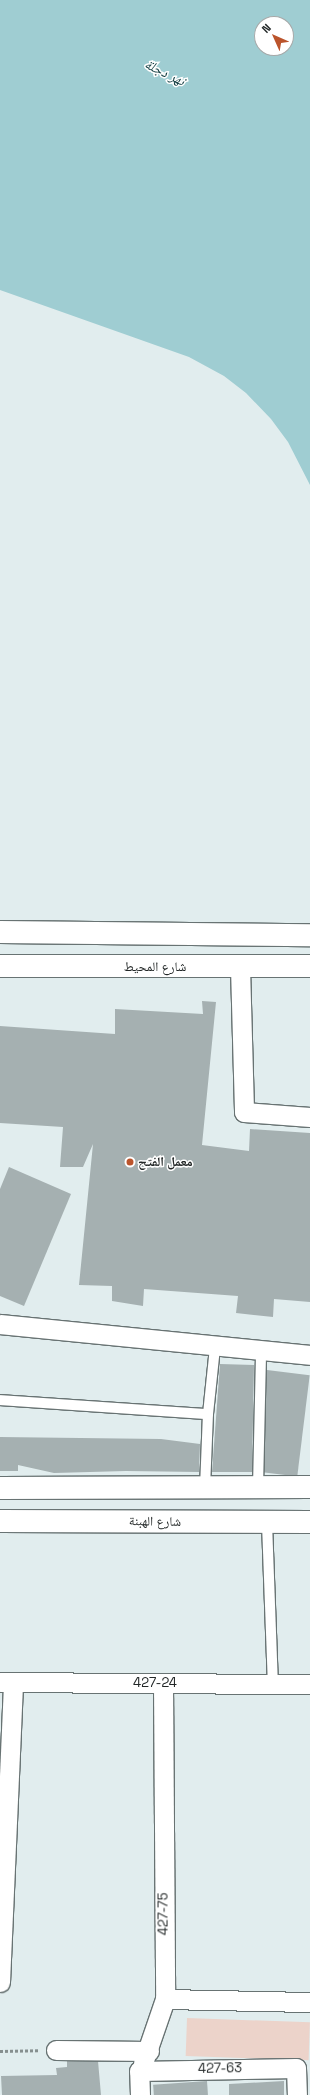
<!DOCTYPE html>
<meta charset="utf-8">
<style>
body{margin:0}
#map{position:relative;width:310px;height:2095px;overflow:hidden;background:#e1edee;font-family:"Space Grotesk","Noto Naskh Arabic",sans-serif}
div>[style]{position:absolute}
.green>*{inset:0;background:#ecd3ca;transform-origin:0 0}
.water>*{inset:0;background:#9fcdd2}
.building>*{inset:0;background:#a5b0b1;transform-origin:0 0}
.path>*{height:2.5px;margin-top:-1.25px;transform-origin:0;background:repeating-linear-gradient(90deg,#868f8f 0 3px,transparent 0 5px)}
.roads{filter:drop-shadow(1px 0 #687373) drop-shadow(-1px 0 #687373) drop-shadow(0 1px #687373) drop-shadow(0 -1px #687373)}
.lane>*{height:10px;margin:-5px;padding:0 5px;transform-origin:5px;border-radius:5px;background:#fff}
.street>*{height:19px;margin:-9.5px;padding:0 9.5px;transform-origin:9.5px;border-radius:9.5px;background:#fff}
.secondary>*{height:22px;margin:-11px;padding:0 11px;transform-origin:11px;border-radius:11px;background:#fff}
.primary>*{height:22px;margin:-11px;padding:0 11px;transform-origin:11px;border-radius:11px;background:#fff}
.dots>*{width:11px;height:11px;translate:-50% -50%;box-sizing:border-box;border:2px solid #fff;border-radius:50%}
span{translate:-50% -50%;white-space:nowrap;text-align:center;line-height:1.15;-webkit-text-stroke:3px #fff;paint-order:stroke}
.street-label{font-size:13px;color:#222727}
.poi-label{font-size:13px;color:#222727;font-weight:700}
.left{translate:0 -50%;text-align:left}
.water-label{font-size:14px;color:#123d41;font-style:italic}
.north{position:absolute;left:254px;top:16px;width:40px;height:40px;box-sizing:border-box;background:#fff;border:1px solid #a7a9a9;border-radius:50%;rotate:315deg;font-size:11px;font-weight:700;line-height:16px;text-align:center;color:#222727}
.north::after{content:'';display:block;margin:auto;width:14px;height:18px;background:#bb542c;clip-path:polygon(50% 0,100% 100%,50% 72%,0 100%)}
</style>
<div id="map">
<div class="green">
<div style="left:187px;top:2018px;width:123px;height:38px;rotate:2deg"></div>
</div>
<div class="water">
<div style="clip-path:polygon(evenodd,0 0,310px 0,310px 485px,288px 442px,271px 419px,246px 393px,224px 376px,189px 357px,0 290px,0 0,262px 24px,286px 24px,286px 48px,262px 48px,262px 24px)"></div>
</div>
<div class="building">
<div style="clip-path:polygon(202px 1001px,216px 1002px,202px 1145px,249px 1151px,250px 1129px,310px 1133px,310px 1302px,274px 1299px,273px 1317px,236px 1313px,238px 1296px,144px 1289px,143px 1306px,112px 1301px,112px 1286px,79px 1285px,93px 1144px,83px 1167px,60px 1167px,63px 1127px,0 1123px,0 1026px,115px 1034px,115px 1009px,203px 1014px)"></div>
<div style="clip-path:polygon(9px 1167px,71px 1194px,24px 1306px,0 1296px,0 1189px)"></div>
<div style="clip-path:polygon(220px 1364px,254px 1365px,252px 1472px,212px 1472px)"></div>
<div style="left:267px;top:1370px;width:43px;height:102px;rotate:7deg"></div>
<div style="clip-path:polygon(0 1437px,161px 1439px,200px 1444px,199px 1472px,126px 1471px,54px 1473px,18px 1465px,18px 1471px,0 1471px)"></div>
<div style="clip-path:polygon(67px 2061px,98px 2061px,101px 2095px,2px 2095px,1px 2076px,57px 2075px,56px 2068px,67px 2067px)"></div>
<div style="left:207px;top:2081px;width:14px;height:54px;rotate:86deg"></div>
<div style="clip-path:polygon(284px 2081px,284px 2095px,229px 2095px,229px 2084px)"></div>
</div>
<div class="path">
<div style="left:0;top:2051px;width:39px;rotate:-1deg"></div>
</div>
<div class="roads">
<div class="lane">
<div style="left:0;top:1400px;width:208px;rotate:3.9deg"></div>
<div style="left:258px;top:1487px;width:136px;rotate:-88.7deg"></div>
<div style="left:205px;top:1488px;width:74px;rotate:-87.7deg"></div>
<div style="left:208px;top:1414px;width:67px;rotate:-84deg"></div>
<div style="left:267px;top:1523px;width:160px;rotate:87.9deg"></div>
</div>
<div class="street">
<div style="left:240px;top:967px;width:145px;rotate:88.4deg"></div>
<div style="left:244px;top:1112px;width:66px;rotate:4.3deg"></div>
<div style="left:0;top:1324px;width:312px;rotate:5.7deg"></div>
<div style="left:0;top:1682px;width:310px;rotate:0.4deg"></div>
<div style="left:163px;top:1683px;width:316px;rotate:89.6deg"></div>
<div style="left:165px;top:1999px;width:145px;rotate:1.2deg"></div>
<div style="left:0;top:1982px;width:300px;rotate:-87.5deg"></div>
<div style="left:56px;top:2050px;width:93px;rotate:0.6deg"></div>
<div style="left:143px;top:2063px;width:68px;rotate:-71deg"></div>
<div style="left:140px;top:2095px;width:24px;rotate:-92deg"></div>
<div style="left:139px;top:2071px;width:157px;rotate:-1.1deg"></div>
<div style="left:296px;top:2068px;width:27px;rotate:88deg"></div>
</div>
<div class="secondary">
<div style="left:0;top:1488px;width:310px;rotate:-0.2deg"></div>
<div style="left:0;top:1521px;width:310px;rotate:0.2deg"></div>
</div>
<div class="primary">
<div style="left:0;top:932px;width:310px;rotate:0.6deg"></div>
<div style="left:0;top:966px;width:310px"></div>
</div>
</div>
<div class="dots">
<div style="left:130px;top:1162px;background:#bb542c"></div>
</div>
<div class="street-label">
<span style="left:155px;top:967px">شارع المحيط</span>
<span style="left:155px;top:1522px;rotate:1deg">شارع الهبنة</span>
<span style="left:155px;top:1683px">427-24</span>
<span style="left:164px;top:1914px;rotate:-90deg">427-75</span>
<span style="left:220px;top:2069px;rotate:-1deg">427-63</span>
</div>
<div class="poi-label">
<span class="left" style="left:138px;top:1162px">معمل الفتح</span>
</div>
<div class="water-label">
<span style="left:165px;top:72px;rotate:26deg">نهر دجلة</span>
</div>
<div class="north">N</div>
</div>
